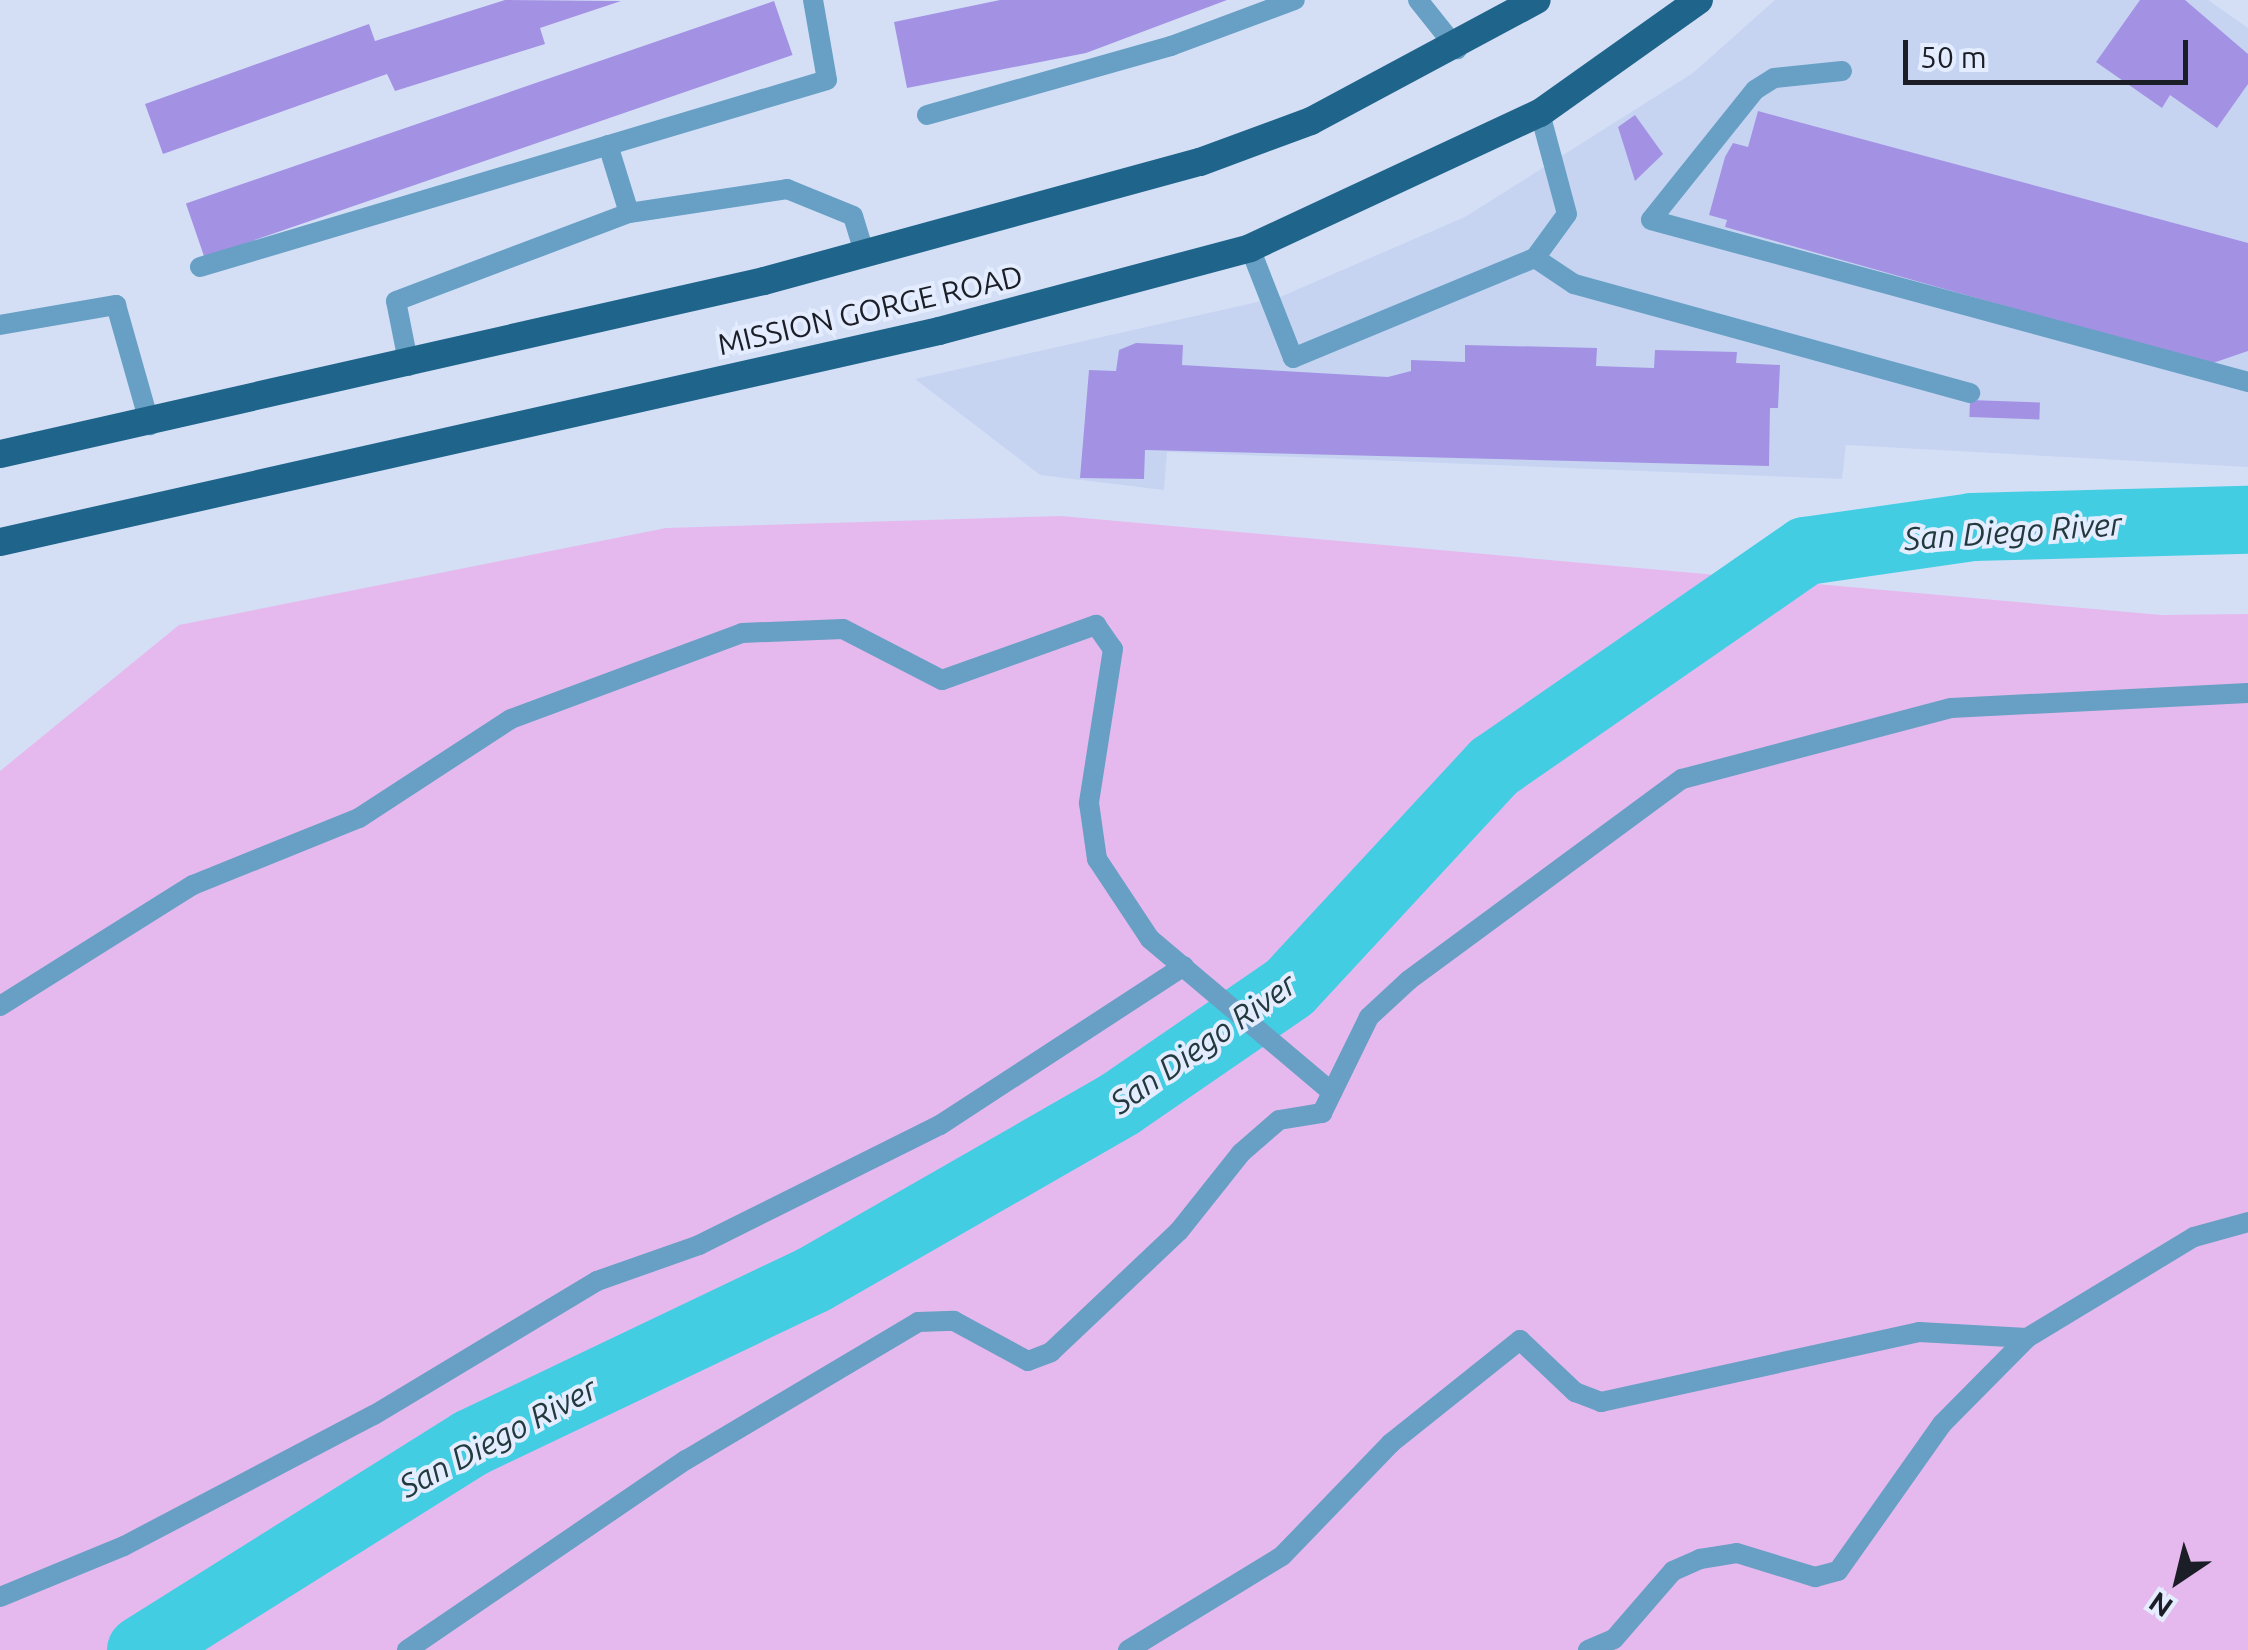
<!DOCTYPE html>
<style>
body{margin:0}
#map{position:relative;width:2248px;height:1650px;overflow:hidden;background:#d4dff6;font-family:Ubuntu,sans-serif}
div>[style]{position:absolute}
.built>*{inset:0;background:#c6d4f2}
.green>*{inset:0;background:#e5b9ed}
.river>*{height:68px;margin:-34px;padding:0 34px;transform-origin:34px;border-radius:34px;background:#42cde2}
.building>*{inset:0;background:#a392e4;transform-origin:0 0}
.service>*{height:20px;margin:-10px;padding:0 10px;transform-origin:10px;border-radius:10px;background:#67a0c4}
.primary>*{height:28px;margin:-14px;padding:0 14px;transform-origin:14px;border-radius:14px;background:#1f658b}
span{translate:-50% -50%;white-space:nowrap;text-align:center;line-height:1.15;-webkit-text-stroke:8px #e4edff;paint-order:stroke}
.street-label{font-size:30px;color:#1b1e26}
.water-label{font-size:32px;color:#22393d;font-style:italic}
.north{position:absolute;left:2128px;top:1530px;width:100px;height:100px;-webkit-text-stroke:8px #e4edff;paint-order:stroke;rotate:215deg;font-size:28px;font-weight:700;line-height:40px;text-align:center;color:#1b1e26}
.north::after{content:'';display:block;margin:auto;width:35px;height:45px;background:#1b1e26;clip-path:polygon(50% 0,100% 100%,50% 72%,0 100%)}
.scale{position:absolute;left:1903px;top:40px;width:285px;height:45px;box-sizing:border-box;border:5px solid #1b1e26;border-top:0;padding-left:12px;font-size:30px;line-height:35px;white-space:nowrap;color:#1b1e26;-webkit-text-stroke:8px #e4edff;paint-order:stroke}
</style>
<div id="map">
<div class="built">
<div style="clip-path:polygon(1775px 0,2208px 0,2248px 28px,2248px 467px,1846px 445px,1842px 479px,1167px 452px,1164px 490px,1040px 475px,915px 379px,1280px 297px,1465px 217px,1693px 73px)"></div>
</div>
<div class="green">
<div style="clip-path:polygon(1061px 516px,2161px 615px,2248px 614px,2248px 1650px,0 1650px,0 771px,179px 625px,666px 528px)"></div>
</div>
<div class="river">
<div style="left:141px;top:1650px;width:390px;rotate:-32.1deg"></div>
<div style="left:471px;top:1443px;width:379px;rotate:-25.5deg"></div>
<div style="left:813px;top:1280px;width:354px;rotate:-29.8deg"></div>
<div style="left:1120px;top:1104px;width:206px;rotate:-34.5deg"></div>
<div style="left:1290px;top:987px;width:301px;rotate:-47.2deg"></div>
<div style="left:1495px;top:766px;width:378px;rotate:-34.7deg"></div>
<div style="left:1806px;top:551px;width:168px;rotate:-8.2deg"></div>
<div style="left:1972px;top:527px;width:276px;rotate:-1.5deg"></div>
</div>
<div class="building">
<div style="clip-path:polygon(505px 0,621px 1px,540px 28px,545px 44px,395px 91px,387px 74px,163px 154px,145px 104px,369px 24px,375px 41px)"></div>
<div style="clip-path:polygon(1000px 0,1227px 0,1086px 53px,907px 88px,894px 22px)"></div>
<div style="clip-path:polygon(2140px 0,2185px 0,2248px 54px,2248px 84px,2217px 128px,2170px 95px,2162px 108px,2096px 62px)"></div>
<div style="left:774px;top:1px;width:57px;height:622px;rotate:71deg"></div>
<div style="clip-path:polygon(1758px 111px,2248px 243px,2248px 351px,2210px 364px,1725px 227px,1727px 220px,1709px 215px,1725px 157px,1733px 143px,1748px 147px)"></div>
<div style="clip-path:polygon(1635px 115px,1663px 154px,1635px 181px,1618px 127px)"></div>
<div style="clip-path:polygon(1136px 343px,1183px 345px,1182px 365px,1388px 377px,1411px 371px,1411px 360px,1465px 362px,1465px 345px,1597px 348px,1596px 366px,1654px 368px,1655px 350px,1737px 352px,1736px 363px,1780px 365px,1778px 408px,1770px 408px,1769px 466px,1145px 450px,1144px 479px,1080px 478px,1089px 370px,1116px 371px,1119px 350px)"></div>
<div style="left:1970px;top:400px;width:70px;height:17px;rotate:2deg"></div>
</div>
<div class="service">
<div style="left:1418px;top:0;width:63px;rotate:51.5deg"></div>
<div style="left:1842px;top:71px;width:68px;rotate:174.1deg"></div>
<div style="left:1774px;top:78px;width:22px;rotate:148deg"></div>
<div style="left:1755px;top:90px;width:166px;rotate:128.7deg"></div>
<div style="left:1651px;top:220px;width:619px;rotate:15.18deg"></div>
<div style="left:927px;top:115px;width:254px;rotate:-15.8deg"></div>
<div style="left:1171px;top:46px;width:132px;rotate:-20.4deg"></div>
<div style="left:608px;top:145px;width:71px;rotate:72.8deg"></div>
<div style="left:1250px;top:248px;width:118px;rotate:68.6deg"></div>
<div style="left:1293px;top:358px;width:262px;rotate:-22.5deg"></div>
<div style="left:1535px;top:258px;width:54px;rotate:-54deg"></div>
<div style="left:1567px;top:214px;width:105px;rotate:-105deg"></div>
<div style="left:1535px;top:258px;width:47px;rotate:33.7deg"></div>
<div style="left:1574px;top:284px;width:411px;rotate:15.4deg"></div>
<div style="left:200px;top:267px;width:654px;rotate:-16.61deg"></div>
<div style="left:827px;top:80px;width:81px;rotate:-99.9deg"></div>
<div style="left:0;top:325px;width:118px;rotate:-9.8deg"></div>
<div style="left:116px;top:305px;width:125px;rotate:74.2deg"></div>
<div style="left:409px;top:366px;width:66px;rotate:-101.3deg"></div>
<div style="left:396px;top:301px;width:249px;rotate:-20.7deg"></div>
<div style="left:629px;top:213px;width:160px;rotate:-8.6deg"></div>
<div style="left:787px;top:189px;width:71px;rotate:22.2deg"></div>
<div style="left:853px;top:216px;width:39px;rotate:73deg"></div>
<div style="left:0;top:1006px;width:228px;rotate:-32.1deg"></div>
<div style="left:193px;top:885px;width:179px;rotate:-22deg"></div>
<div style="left:359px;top:818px;width:181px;rotate:-33.1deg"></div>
<div style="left:511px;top:719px;width:246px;rotate:-20.4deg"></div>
<div style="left:742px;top:633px;width:101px;rotate:-2.3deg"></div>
<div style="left:843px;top:629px;width:111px;rotate:27.3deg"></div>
<div style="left:942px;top:680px;width:164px;rotate:-19.7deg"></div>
<div style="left:1096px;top:625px;width:29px;rotate:55deg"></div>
<div style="left:1113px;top:649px;width:156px;rotate:98.9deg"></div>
<div style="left:1089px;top:803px;width:57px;rotate:81.9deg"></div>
<div style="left:1097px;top:859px;width:96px;rotate:56.5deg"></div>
<div style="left:1150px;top:939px;width:238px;rotate:40.1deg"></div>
<div style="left:0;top:1597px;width:134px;rotate:-22.4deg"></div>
<div style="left:124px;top:1546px;width:282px;rotate:-27.7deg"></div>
<div style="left:374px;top:1415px;width:260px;rotate:-31deg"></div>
<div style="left:597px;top:1281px;width:108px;rotate:-19.4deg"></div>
<div style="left:699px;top:1245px;width:269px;rotate:-26.5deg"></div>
<div style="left:940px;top:1125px;width:291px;rotate:-33.1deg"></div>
<div style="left:407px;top:1650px;width:338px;rotate:-34.3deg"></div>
<div style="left:686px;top:1460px;width:270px;rotate:-30.7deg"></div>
<div style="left:918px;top:1322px;width:36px;rotate:-2deg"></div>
<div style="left:954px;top:1321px;width:84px;rotate:28.4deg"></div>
<div style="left:1028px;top:1361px;width:25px;rotate:-21deg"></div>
<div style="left:1051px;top:1352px;width:176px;rotate:-43.4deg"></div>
<div style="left:1179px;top:1231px;width:100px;rotate:-51.5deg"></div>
<div style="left:1241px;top:1153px;width:50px;rotate:-41deg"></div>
<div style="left:1279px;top:1120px;width:44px;rotate:-9.2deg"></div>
<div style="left:1322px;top:1113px;width:107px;rotate:-63.9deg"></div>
<div style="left:1369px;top:1017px;width:54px;rotate:-42.8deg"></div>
<div style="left:1409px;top:980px;width:339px;rotate:-36.4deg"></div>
<div style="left:1682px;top:779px;width:278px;rotate:-14.8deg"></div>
<div style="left:1951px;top:708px;width:297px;rotate:-2.9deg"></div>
<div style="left:1128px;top:1650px;width:180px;rotate:-31.4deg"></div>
<div style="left:1282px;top:1556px;width:157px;rotate:-46deg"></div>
<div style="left:1391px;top:1443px;width:165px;rotate:-38.6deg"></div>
<div style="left:1520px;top:1340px;width:76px;rotate:43.4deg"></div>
<div style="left:1575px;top:1392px;width:28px;rotate:21deg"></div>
<div style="left:1601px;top:1402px;width:326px;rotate:-12.4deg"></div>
<div style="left:1919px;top:1332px;width:108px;rotate:3.2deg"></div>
<div style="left:1588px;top:1650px;width:28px;rotate:-23deg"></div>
<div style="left:1614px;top:1639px;width:90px;rotate:-49.1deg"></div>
<div style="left:1673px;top:1571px;width:30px;rotate:-24deg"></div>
<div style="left:1700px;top:1559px;width:37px;rotate:-9deg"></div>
<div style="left:1737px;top:1553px;width:82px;rotate:17.1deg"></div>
<div style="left:1815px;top:1577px;width:24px;rotate:-15deg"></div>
<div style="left:1838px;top:1571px;width:180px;rotate:-54.7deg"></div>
<div style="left:1942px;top:1424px;width:121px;rotate:-45.3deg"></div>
<div style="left:2027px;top:1338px;width:195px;rotate:-31.2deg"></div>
<div style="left:2194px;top:1237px;width:56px;rotate:-15.5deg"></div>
</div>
<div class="primary">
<div style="left:0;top:454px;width:783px;rotate:-12.76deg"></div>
<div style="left:764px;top:281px;width:452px;rotate:-15.3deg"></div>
<div style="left:1200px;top:162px;width:118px;rotate:-20.3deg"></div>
<div style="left:1311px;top:121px;width:256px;rotate:-28.2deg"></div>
<div style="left:0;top:542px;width:962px;rotate:-12.66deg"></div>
<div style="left:939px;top:331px;width:322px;rotate:-14.9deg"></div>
<div style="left:1250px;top:248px;width:320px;rotate:-25deg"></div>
<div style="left:1540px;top:113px;width:195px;rotate:-35.4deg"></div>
</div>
<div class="street-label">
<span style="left:870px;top:310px;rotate:-13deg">MISSION GORGE ROAD</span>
</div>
<div class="water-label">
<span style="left:2013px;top:531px;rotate:-4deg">San Diego River</span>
<span style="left:1203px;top:1043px;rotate:-35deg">San Diego River</span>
<span style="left:498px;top:1437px;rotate:-28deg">San Diego River</span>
</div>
<div class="north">N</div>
<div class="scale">50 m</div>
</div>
